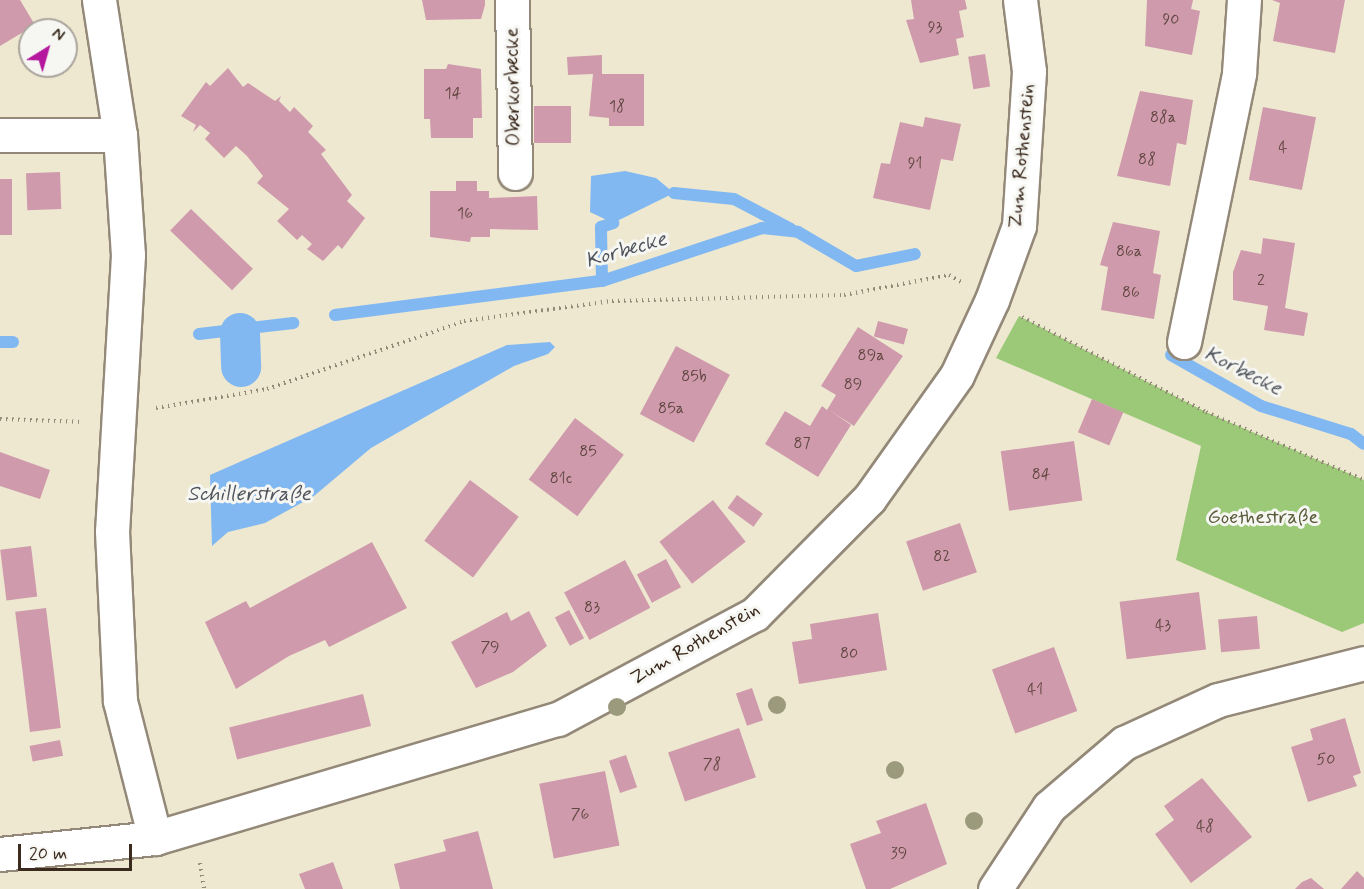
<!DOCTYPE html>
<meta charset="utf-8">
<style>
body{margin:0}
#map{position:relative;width:1364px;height:889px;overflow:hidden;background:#eee8d1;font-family:Mynerve,sans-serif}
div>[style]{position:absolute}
.green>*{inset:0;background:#9bc977}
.water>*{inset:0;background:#82b8f1}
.stream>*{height:12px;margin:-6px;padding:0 6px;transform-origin:6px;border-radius:6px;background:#82b8f1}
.canal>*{height:40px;margin:-20px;padding:0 20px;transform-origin:20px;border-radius:20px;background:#82b8f1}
.building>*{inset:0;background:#cf9aab;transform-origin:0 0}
.path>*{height:4px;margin-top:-2px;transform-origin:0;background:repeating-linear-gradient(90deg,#948978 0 1.5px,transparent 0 6px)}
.roads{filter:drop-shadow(2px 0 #948978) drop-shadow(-2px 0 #948978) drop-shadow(0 2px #948978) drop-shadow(0 -2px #948978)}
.minor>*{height:33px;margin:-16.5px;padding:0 16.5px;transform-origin:16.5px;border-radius:16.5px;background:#fff}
.trees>*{width:18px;height:18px;margin:-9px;border-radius:50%;background:#9c9a7d}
span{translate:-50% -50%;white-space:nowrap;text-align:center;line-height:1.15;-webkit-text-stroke:6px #f6f6f2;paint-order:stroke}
.number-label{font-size:16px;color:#604641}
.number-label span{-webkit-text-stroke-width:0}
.street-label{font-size:20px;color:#3b2a1e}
.park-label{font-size:20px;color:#585a39}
.water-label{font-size:21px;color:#50555d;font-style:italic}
.north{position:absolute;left:18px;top:18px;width:60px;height:60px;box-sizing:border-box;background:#f6f6f2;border:2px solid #aba49d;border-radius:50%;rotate:37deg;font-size:16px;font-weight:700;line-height:24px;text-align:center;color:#3b2a1e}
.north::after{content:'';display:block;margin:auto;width:21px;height:27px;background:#b5179e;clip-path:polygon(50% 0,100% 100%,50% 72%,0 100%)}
.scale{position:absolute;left:18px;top:844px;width:114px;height:27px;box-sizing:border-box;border:3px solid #3b2a1e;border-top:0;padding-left:8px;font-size:18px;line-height:21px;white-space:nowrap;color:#3b2a1e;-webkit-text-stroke:4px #f6f6f2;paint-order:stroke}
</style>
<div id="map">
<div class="green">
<div style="clip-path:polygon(1019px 316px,1206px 412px,1364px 480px,1364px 623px,1342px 632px,1176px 560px,1201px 446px,996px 358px)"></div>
</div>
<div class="water">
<div style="clip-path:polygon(625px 171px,656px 178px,674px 193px,613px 223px,590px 212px,591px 176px)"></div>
<div style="clip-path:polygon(550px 342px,555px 347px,548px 354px,514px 366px,371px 448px,314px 496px,265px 523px,228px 532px,212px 546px,210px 475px,507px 345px)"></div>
</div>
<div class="stream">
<div style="left:674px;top:193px;width:60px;rotate:5.7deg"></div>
<div style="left:734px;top:199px;width:64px;rotate:27.8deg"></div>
<div style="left:602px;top:281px;width:54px;rotate:-91.1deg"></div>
<div style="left:601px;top:227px;width:13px;rotate:-18deg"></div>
<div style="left:335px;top:315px;width:269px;rotate:-7.3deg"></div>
<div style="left:602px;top:281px;width:169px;rotate:-18.3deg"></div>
<div style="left:762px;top:228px;width:36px;rotate:6deg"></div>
<div style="left:798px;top:232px;width:67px;rotate:30.4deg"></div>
<div style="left:856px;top:266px;width:60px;rotate:-11.5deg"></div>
<div style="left:199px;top:334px;width:95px;rotate:-6.7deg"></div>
<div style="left:0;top:342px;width:13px"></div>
<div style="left:1171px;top:355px;width:103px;rotate:29.5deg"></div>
<div style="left:1261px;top:406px;width:94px;rotate:17.3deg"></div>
<div style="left:1351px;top:434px;width:16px;rotate:38deg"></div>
</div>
<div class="canal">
<div style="left:240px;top:333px;width:34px;rotate:88deg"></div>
</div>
<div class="building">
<div style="clip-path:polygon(0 0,20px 0,35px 25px,0 46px)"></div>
<div style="clip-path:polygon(422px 0,485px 0,485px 5px,481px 19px,426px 20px)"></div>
<div style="clip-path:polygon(911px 0,965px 0,967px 9px,959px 11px,964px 37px,956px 39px,959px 55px,920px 63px,906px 20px,914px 19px)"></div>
<div style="clip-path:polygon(1147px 0,1193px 0,1191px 9px,1200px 11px,1192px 55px,1145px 46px)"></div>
<div style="clip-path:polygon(1345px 0,1335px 53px,1273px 41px,1280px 3px,1272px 0)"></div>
<div style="left:985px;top:54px;width:33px;height:17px;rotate:81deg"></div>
<div style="clip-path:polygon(602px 55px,602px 74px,644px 74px,644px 126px,609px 126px,609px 118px,589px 116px,593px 74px,568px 75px,567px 57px)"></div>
<div style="clip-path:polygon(448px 64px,481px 69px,482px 118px,473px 118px,473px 138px,431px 138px,430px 119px,424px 119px,424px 69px,446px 69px)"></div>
<div style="clip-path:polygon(228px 68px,243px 87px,248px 83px,275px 101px,281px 96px,279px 101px,290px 112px,294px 107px,313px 126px,308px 132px,326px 150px,321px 154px,352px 195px,347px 201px,365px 218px,342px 249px,338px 245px,323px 261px,307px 249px,312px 244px,302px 235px,297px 240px,277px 221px,289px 209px,257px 183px,263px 176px,247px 156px,236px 146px,224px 158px,205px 139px,210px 133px,200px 125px,193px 132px,196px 125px,181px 116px,206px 82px,210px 86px)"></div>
<div style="clip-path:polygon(1140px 91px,1193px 100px,1186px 145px,1177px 143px,1170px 186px,1117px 176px)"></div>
<div style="left:534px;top:106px;width:37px;height:37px"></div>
<div style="left:1263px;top:107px;width:54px;height:74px;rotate:11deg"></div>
<div style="clip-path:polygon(925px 117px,961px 124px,953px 161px,941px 159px,930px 210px,873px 198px,881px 163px,890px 164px,900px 122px,923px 127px)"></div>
<div style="left:60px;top:172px;width:37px;height:34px;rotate:88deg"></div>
<div style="left:0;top:179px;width:12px;height:56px"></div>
<div style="clip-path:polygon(456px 181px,477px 181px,477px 191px,489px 191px,489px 198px,537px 196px,538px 230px,490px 229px,490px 237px,471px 237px,470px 242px,430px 237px,430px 191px,456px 191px)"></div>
<div style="left:191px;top:209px;width:86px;height:30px;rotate:44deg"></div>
<div style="clip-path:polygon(1113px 222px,1160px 231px,1153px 273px,1161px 275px,1154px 319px,1101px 310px,1108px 267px,1100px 265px)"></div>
<div style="clip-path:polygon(1263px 238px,1295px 243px,1285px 308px,1308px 313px,1304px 336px,1264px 330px,1268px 306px,1233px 300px,1233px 272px,1241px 250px,1261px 254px)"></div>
<div style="left:878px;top:321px;width:31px;height:16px;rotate:15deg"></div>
<div style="clip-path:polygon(858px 327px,903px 356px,854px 426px,829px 410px,851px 425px,818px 477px,765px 444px,785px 411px,810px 426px,822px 406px,827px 410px,836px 395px,821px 386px)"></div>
<div style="left:676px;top:346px;width:61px;height:77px;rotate:28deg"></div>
<div style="left:1092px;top:399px;width:34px;height:36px;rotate:23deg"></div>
<div style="left:575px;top:418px;width:61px;height:77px;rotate:37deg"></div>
<div style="left:1074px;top:441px;width:60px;height:74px;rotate:82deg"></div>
<div style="clip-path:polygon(0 452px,50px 470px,40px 499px,0 486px)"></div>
<div style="left:470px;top:480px;width:61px;height:76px;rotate:37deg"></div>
<div style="left:737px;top:495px;width:32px;height:16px;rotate:36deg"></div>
<div style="left:713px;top:500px;width:53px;height:68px;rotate:52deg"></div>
<div style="left:960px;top:523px;width:52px;height:57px;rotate:71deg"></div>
<div style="clip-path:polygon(372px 542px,407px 608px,329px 647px,325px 640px,289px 656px,236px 689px,205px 622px,246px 601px,250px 608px)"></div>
<div style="left:31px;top:546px;width:51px;height:31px;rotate:83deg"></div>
<div style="left:666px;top:559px;width:32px;height:33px;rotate:62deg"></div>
<div style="left:625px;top:560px;width:54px;height:69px;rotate:62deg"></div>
<div style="left:1199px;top:592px;width:58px;height:80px;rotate:83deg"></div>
<div style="left:46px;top:608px;width:121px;height:31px;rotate:83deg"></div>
<div style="left:569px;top:610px;width:32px;height:16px;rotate:62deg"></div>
<div style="clip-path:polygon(529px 611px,547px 646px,513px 672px,476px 688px,451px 642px,507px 612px,511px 621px)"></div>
<div style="clip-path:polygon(878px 613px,887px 670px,799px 684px,792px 642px,812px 639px,810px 624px)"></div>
<div style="left:1257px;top:616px;width:33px;height:39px;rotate:85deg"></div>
<div style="left:1054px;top:647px;width:68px;height:66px;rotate:70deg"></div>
<div style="left:752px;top:688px;width:34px;height:17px;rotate:71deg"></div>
<div style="left:363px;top:694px;width:33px;height:138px;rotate:76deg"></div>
<div style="clip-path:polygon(1345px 718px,1361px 773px,1353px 776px,1357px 786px,1308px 802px,1291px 747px,1313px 740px,1310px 729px)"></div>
<div style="left:739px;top:728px;width:52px;height:75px;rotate:71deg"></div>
<div style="left:60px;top:740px;width:16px;height:31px;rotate:79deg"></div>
<div style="left:626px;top:755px;width:34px;height:18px;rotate:71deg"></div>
<div style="left:605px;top:771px;width:76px;height:67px;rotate:79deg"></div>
<div style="clip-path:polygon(1202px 778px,1252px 837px,1191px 883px,1155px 834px,1174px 820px,1164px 806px)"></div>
<div style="clip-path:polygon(926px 803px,947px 864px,890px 889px,866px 889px,850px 844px,881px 833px,876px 821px)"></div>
<div style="clip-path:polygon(478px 831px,493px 889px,400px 889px,394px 864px,446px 851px,443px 840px)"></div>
<div style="clip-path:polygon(333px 862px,343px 889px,305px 889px,299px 874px)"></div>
<div style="clip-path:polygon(1357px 871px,1364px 878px,1364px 889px,1341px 889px)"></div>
<div style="clip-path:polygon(1311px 878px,1324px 889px,1295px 889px,1302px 882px)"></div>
</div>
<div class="path">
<div style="left:1022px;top:317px;width:207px;rotate:27.3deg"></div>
<div style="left:1206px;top:412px;width:172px;rotate:23.3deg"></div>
<div style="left:156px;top:408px;width:113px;rotate:-9.7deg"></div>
<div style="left:267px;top:389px;width:208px;rotate:-19deg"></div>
<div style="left:464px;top:321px;width:149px;rotate:-7.7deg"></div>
<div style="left:612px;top:301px;width:232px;rotate:-1.5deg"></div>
<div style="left:844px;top:295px;width:107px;rotate:-10.8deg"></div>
<div style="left:949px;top:275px;width:14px;rotate:30deg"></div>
<div style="left:0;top:419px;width:83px;rotate:2.1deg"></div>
<div style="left:200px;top:863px;width:26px;rotate:81deg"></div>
</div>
<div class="roads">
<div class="minor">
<div style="left:99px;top:0;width:137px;rotate:81.2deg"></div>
<div style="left:120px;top:135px;width:120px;rotate:86.2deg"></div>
<div style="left:128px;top:255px;width:276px;rotate:93.3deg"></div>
<div style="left:112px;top:531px;width:170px;rotate:87.3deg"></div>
<div style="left:120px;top:701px;width:141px;rotate:75.7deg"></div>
<div style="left:512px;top:0;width:173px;rotate:89deg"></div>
<div style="left:0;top:135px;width:120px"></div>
<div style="left:1184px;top:342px;width:275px;rotate:-78.4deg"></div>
<div style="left:1239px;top:73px;width:73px;rotate:-86.1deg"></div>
<div style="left:0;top:854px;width:156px;rotate:-5.9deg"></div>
<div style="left:155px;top:838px;width:420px;rotate:-16.5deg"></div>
<div style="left:558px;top:719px;width:223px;rotate:-28.1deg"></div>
<div style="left:755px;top:614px;width:162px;rotate:-45.3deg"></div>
<div style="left:869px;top:499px;width:152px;rotate:-54.6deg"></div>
<div style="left:957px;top:375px;width:83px;rotate:-65deg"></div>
<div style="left:992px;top:300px;width:79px;rotate:-70deg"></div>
<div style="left:1019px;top:226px;width:155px;rotate:-86.3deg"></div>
<div style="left:1029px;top:71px;width:72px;rotate:-97.2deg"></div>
<div style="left:995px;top:889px;width:98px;rotate:-56.6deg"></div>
<div style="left:1049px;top:807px;width:99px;rotate:-40.5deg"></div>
<div style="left:1124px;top:743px;width:103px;rotate:-24.6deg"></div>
<div style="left:1218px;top:700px;width:151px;rotate:-14.2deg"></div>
</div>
</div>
<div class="trees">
<div style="left:777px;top:705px"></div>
<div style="left:617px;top:707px"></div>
<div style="left:895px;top:770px"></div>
<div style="left:974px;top:821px"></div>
</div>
<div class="number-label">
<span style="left:1171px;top:20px">90</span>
<span style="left:935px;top:28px">93</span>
<span style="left:453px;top:94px">14</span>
<span style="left:617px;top:107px">18</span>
<span style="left:1163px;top:118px">88a</span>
<span style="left:1283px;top:148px">4</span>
<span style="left:1147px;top:160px">88</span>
<span style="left:915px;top:164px">91</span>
<span style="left:465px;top:214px">16</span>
<span style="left:1129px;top:252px">86a</span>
<span style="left:1261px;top:281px">2</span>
<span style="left:1131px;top:293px">86</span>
<span style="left:871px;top:356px">89a</span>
<span style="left:694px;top:377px">85b</span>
<span style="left:853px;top:385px">89</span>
<span style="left:671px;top:409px">85a</span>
<span style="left:802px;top:444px">87</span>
<span style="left:588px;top:452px">85</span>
<span style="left:1041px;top:475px">84</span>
<span style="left:561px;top:479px">81c</span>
<span style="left:942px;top:557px">82</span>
<span style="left:592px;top:608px">83</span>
<span style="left:1163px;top:626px">43</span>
<span style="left:490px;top:648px">79</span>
<span style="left:849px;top:654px">80</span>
<span style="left:1035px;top:690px">41</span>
<span style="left:1326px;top:760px">50</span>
<span style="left:712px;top:765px">78</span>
<span style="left:580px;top:815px">76</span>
<span style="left:1205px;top:827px">48</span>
<span style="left:899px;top:854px">39</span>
</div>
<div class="street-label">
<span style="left:513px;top:87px;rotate:-91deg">Oberkorbecke</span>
<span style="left:1022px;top:156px;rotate:-85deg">Zum Rothenstein</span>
<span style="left:695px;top:644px;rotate:-30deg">Zum Rothenstein</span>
</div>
<div class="park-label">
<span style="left:1263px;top:517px">Goethestraße</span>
</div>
<div class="water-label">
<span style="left:626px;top:250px;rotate:-16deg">Korbecke</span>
<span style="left:1243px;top:371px;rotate:27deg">Korbecke</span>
<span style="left:249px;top:494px">Schillerstraße</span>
</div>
<div class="north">N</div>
<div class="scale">20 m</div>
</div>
